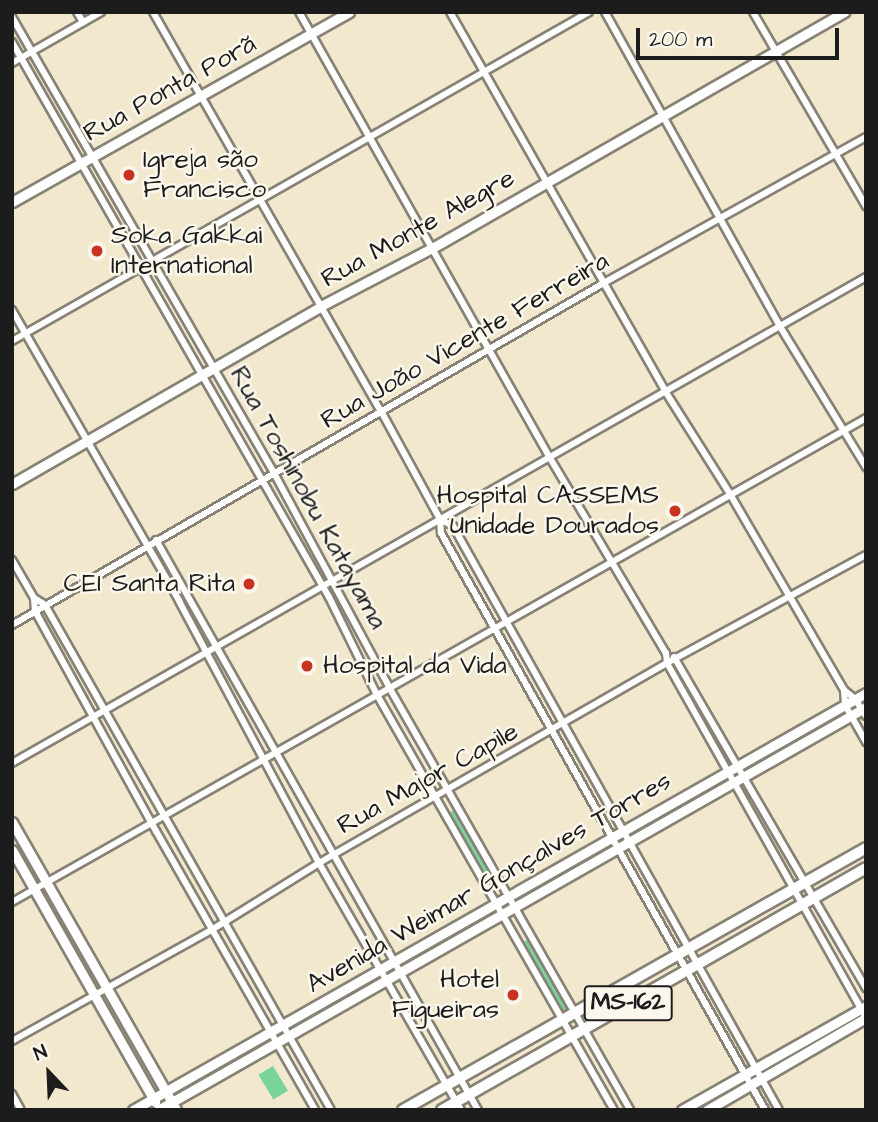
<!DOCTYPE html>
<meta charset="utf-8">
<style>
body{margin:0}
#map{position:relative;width:878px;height:1122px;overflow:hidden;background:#f2e8ce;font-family:"Architects Daughter",sans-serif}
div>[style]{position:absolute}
.green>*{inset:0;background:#79d49a;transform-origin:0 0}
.roads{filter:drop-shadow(2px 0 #878275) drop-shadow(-2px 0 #878275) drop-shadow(0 2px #878275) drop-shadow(0 -2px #878275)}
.street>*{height:6px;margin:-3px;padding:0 3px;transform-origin:3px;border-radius:3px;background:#fff}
.secondary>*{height:9px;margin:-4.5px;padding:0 4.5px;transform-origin:4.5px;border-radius:4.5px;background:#fff}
.primary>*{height:10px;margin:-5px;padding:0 5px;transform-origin:5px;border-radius:5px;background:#fff}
.dots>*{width:19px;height:19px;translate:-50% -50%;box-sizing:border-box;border:4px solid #fbf7ec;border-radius:50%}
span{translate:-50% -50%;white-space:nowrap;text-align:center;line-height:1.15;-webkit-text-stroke:5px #fbf7ec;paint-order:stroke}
.shield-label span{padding:2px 5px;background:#fbf7ec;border:2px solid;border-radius:5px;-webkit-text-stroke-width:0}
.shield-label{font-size:24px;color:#1c1c1c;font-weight:700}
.street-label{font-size:26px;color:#1c1c1c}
.poi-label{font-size:26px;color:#1c1c1c}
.left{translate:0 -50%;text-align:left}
.right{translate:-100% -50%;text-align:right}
.frame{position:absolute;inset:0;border:14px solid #1c1c1c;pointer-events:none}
.north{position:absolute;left:14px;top:1038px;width:70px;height:70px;-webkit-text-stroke:5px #fbf7ec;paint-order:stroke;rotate:337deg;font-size:19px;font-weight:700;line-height:28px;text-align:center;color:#1c1c1c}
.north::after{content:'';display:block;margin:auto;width:24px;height:32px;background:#1c1c1c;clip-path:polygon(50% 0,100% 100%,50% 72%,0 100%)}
.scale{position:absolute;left:636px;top:28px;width:203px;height:32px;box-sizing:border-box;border:4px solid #1c1c1c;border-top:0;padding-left:9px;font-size:21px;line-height:24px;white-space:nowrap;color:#1c1c1c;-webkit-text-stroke:5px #fbf7ec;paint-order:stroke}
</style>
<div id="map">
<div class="green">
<div style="clip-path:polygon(454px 808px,501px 889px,494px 892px,448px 816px)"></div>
<div style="clip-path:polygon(529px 938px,570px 1012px,562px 1016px,524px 942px)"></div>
<div style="left:273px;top:1066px;width:29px;height:17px;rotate:59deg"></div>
</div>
<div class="roads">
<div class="street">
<div style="left:77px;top:12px;width:12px;rotate:59deg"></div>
<div style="left:153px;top:12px;width:460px;rotate:60.3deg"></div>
<div style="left:381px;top:411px;width:123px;rotate:61.4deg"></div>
<div style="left:440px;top:519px;width:14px;rotate:86deg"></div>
<div style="left:441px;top:533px;width:662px;rotate:60.68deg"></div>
<div style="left:299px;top:12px;width:512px;rotate:60.63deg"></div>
<div style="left:550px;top:458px;width:227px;rotate:59.3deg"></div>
<div style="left:666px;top:653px;width:10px;rotate:84deg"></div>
<div style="left:667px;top:663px;width:407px;rotate:60.7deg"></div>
<div style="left:450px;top:12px;width:436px;rotate:60.4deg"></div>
<div style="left:665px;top:391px;width:122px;rotate:57.7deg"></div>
<div style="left:730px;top:494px;width:227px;rotate:59.8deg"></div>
<div style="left:844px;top:690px;width:14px;rotate:39deg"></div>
<div style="left:855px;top:699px;width:20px;rotate:57deg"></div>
<div style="left:605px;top:12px;width:358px;rotate:60.9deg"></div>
<div style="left:779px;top:325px;width:167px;rotate:58.5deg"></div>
<div style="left:753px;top:12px;width:225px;rotate:59.8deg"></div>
<div style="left:12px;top:17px;width:526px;rotate:60.12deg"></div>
<div style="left:274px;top:473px;width:243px;rotate:61.7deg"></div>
<div style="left:389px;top:687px;width:487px;rotate:60.3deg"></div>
<div style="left:12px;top:42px;width:639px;rotate:60.27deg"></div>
<div style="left:329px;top:597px;width:107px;rotate:63.9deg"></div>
<div style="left:376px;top:693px;width:480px;rotate:60.3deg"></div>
<div style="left:12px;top:63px;width:103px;rotate:-29.8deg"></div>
<div style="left:12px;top:310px;width:336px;rotate:60.1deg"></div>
<div style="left:179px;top:601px;width:297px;rotate:61.9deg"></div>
<div style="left:319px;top:863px;width:285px;rotate:60.1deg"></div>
<div style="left:12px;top:341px;width:664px;rotate:-29.69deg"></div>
<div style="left:440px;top:519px;width:15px;rotate:28deg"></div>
<div style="left:453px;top:526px;width:669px;rotate:60.83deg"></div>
<div style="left:156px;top:540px;width:655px;rotate:60.54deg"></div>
<div style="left:12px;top:560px;width:44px;rotate:59.9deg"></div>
<div style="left:34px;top:598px;width:13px;rotate:86deg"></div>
<div style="left:35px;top:611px;width:251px;rotate:61.2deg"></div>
<div style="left:156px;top:831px;width:321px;rotate:60.3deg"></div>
<div style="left:34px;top:598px;width:13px;rotate:32deg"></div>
<div style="left:45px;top:605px;width:580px;rotate:60.48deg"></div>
<div style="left:12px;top:625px;width:681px;rotate:-30.03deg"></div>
<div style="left:602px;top:284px;width:302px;rotate:-29.1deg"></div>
<div style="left:674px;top:657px;width:383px;rotate:59.9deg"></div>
<div style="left:844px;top:690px;width:15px;rotate:86deg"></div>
<div style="left:845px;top:705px;width:43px;rotate:60.4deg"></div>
<div style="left:12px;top:763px;width:983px;rotate:-29.64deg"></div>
<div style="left:12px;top:902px;width:982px;rotate:-29.54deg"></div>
<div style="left:12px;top:1041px;width:230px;rotate:-29.1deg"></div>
<div style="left:213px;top:929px;width:125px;rotate:-31.9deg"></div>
<div style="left:319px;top:863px;width:401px;rotate:-29.9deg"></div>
<div style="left:667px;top:663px;width:226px;rotate:-28.5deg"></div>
<div style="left:12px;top:1094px;width:18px;rotate:61deg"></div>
</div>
<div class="secondary">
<div style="left:12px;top:202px;width:387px;rotate:-29.4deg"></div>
<div style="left:12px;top:484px;width:357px;rotate:-29.9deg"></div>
<div style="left:321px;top:306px;width:127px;rotate:-27.6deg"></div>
<div style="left:434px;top:247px;width:473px;rotate:-29.8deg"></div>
<div style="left:12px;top:822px;width:331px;rotate:60.3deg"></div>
<div style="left:12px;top:850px;width:290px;rotate:60.4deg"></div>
<div style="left:133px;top:1110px;width:843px;rotate:-29.64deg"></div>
<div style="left:158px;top:1110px;width:815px;rotate:-29.65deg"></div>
<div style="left:682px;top:1110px;width:211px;rotate:-29.5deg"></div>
<div style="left:707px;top:1110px;width:184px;rotate:-30.1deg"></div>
</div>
<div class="primary">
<div style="left:403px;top:1110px;width:532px;rotate:-29.5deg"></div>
<div style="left:442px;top:1110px;width:488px;rotate:-29.7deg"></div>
</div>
</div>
<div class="dots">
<div style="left:129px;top:175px;background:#c8321e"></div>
<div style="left:97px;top:251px;background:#c8321e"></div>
<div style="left:675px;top:511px;background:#c8321e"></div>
<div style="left:249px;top:584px;background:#c8321e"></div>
<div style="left:307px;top:666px;background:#c8321e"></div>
<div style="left:513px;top:995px;background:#c8321e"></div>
</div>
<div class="shield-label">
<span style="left:628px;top:1003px">MS-162</span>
</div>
<div class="street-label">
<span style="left:170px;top:89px;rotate:-29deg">Rua Ponta Porã</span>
<span style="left:418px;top:229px;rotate:-29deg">Rua Monte Alegre</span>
<span style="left:465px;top:341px;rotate:-30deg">Rua João Vicente Ferreira</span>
<span style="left:308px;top:498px;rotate:61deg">Rua Toshinobu Katayama</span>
<span style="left:428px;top:779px;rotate:-29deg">Rua Major Capile</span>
<span style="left:489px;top:883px;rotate:-30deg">Avenida Weimar Gonçalves Torres</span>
</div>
<div class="poi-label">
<span class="left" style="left:143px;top:175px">Igreja são<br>Francisco</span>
<span class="left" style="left:111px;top:251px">Soka Gakkai<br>International</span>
<span class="right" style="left:659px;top:511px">Hospital CASSEMS<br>Unidade Dourados</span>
<span class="right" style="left:235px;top:584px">CEI Santa Rita</span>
<span class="left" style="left:323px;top:666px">Hospital da Vida</span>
<span class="right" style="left:499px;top:995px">Hotel<br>Figueiras</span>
</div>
<div class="frame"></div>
<div class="north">N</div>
<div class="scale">200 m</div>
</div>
